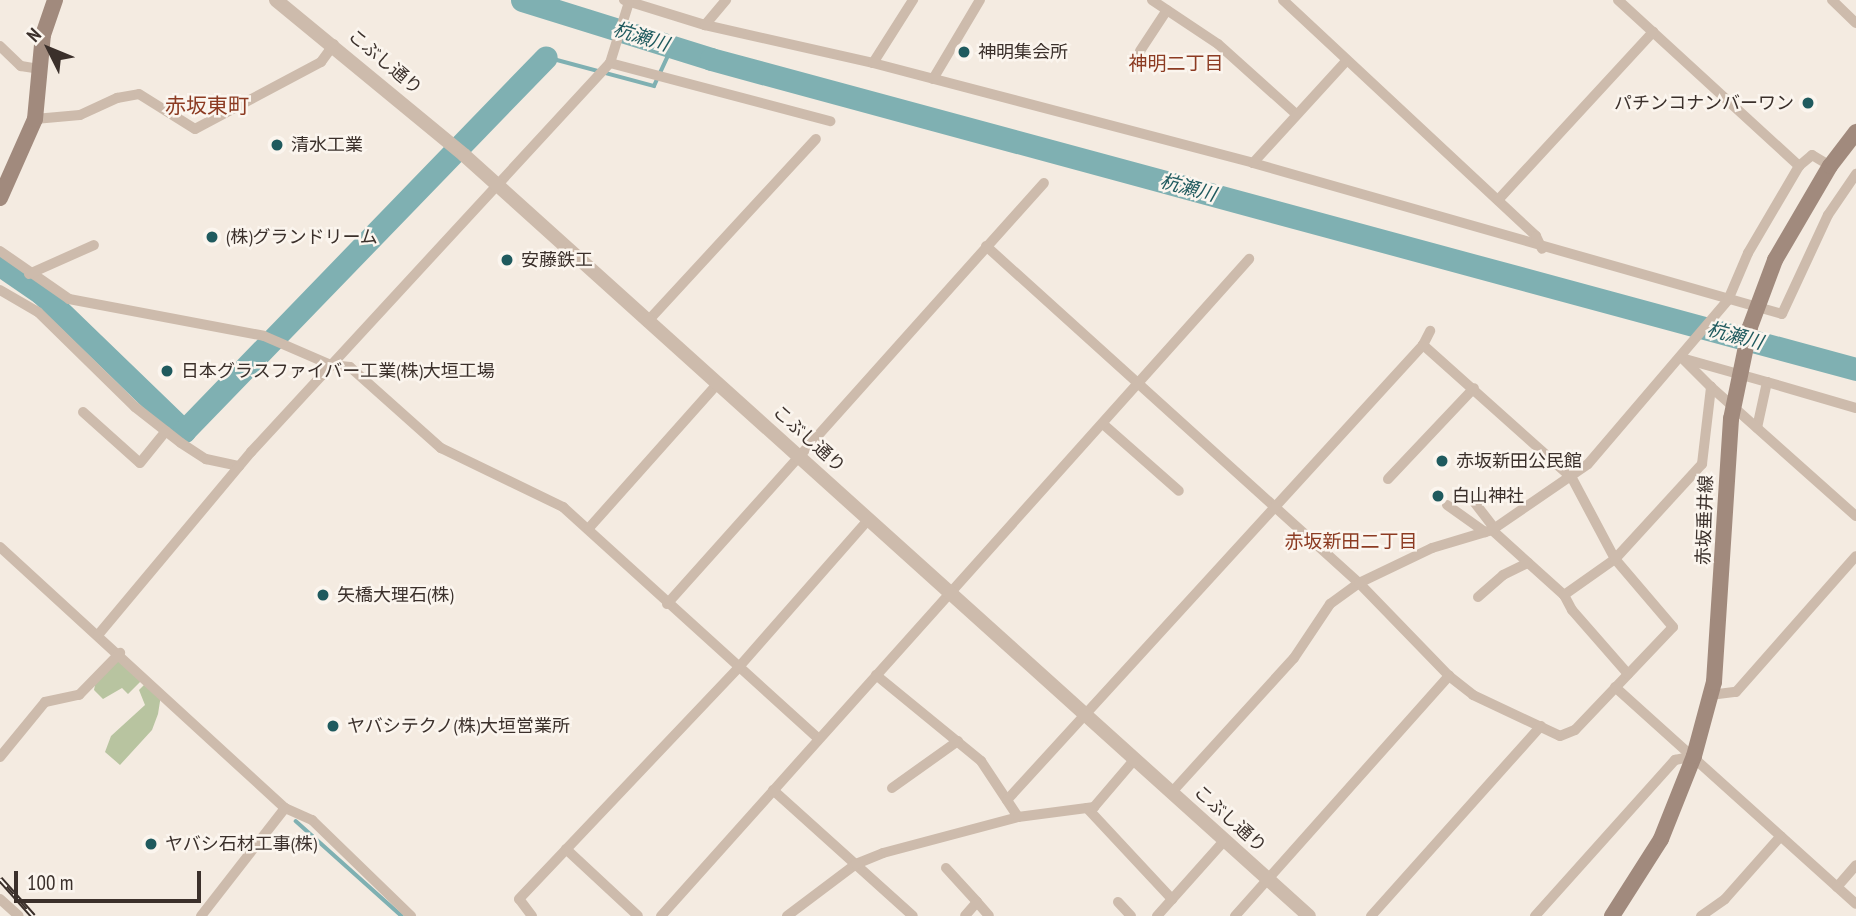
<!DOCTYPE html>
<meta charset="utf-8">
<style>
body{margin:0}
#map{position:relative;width:1856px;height:916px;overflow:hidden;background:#f4ebe1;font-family:"PT Sans Narrow","Noto Sans JP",sans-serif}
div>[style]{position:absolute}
.green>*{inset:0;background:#b8c4a0}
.stream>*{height:3.5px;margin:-1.75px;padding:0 1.75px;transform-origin:1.75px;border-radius:1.75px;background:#7fb0b2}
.river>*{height:23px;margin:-11.5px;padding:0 11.5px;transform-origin:11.5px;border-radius:11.5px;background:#7fb0b2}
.minor>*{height:10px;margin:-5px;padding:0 5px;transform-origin:5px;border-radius:5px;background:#cdbbac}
.tertiary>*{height:14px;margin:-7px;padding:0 7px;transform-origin:7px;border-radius:7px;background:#cdbbac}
.secondary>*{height:16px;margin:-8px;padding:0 8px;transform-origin:8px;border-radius:8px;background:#a18a7d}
.rail>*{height:6px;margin-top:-3px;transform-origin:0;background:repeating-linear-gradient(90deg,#fbf5ee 0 10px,#3b302b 0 20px);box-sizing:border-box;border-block:2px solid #3b302b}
.secondary-bridge>*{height:16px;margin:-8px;padding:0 8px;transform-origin:8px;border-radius:8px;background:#a18a7d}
.dots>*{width:19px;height:19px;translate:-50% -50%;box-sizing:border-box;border:4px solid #fbf5ee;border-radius:50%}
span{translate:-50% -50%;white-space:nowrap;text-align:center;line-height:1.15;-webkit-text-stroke:5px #fbf5ee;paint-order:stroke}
.poi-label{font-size:18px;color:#3b302b}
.left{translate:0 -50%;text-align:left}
.right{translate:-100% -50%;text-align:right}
.street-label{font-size:18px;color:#3b302b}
.water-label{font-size:19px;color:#1f5a5e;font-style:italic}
.neighbourhood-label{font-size:19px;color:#8c3b22}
.quarter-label{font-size:21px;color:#8c3b22}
.north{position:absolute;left:14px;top:14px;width:70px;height:70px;-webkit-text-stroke:5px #fbf5ee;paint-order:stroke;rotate:313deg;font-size:19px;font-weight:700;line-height:28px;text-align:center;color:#3b302b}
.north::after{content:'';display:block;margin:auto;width:24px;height:32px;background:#3b302b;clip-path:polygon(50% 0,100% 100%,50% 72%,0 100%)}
.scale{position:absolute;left:14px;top:871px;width:187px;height:32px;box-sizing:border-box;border:4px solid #3b302b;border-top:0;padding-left:9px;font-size:21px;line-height:24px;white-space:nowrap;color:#3b302b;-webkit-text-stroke:5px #fbf5ee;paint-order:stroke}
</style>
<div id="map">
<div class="green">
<div style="clip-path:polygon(118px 658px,142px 680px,128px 694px,122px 688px,103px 699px,94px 690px,95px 685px)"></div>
<div style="clip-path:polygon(147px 682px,161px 695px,158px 714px,152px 730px,120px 765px,105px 752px,111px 736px,145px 705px,139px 690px)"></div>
</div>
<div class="stream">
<div style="left:546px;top:57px;width:112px;rotate:15deg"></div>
<div style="left:654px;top:86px;width:43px;rotate:-65.2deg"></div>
<div style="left:296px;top:821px;width:142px;rotate:41.9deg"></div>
</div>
<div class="river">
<div style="left:522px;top:0;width:198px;rotate:17.3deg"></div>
<div style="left:711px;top:59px;width:1186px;rotate:15.15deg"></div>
<div style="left:0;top:265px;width:50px;rotate:34.3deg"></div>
<div style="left:41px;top:293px;width:199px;rotate:44deg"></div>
<div style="left:184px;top:431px;width:520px;rotate:-45.93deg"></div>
</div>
<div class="minor">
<div style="left:624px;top:0;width:85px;rotate:17.2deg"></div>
<div style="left:705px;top:25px;width:172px;rotate:12.7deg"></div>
<div style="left:873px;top:63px;width:393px;rotate:14.7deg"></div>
<div style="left:1253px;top:163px;width:550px;rotate:15.93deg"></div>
<div style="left:1782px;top:314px;width:109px;rotate:-65.1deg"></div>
<div style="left:1828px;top:215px;width:50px;rotate:-55.7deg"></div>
<div style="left:1152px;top:0;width:79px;rotate:33.7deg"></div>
<div style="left:1218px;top:44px;width:105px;rotate:41.9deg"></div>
<div style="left:1283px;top:0;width:346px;rotate:43deg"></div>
<div style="left:1536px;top:236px;width:14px;rotate:65deg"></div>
<div style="left:1618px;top:0;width:246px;rotate:42.5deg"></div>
<div style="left:1832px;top:0;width:33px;rotate:44deg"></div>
<div style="left:705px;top:25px;width:33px;rotate:-50deg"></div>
<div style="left:0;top:46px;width:29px;rotate:44deg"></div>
<div style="left:21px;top:66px;width:18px;rotate:9deg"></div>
<div style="left:1140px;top:51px;width:49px;rotate:-56.6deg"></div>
<div style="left:610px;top:63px;width:228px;rotate:14.8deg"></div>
<div style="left:873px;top:63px;width:75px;rotate:-57.6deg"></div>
<div style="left:933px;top:79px;width:92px;rotate:-59.3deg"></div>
<div style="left:35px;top:119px;width:45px;rotate:-5.1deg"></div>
<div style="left:80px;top:115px;width:41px;rotate:-24.7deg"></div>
<div style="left:117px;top:98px;width:22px;rotate:-10deg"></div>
<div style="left:139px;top:94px;width:66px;rotate:32deg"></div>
<div style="left:195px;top:129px;width:143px;rotate:-28deg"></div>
<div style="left:321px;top:62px;width:22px;rotate:-54deg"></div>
<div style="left:1253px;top:163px;width:139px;rotate:-47.6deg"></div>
<div style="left:1498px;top:200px;width:229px;rotate:-47.3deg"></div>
<div style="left:986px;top:246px;width:503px;rotate:42.1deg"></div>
<div style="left:1359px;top:583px;width:129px;rotate:45.9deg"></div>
<div style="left:1449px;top:676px;width:31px;rotate:38deg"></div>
<div style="left:1473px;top:695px;width:96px;rotate:25.2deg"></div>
<div style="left:1560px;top:736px;width:16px;rotate:-22deg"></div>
<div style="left:1575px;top:730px;width:142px;rotate:-46.4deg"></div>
<div style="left:1673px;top:627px;width:89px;rotate:-130.5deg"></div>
<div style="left:1615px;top:559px;width:92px;rotate:-118deg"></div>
<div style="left:1572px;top:478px;width:200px;rotate:-138.2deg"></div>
<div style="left:0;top:251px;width:84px;rotate:34.8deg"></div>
<div style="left:69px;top:299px;width:198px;rotate:10.7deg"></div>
<div style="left:264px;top:336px;width:73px;rotate:23.4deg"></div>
<div style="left:331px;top:365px;width:19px;rotate:6deg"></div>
<div style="left:350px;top:367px;width:122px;rotate:41.7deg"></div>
<div style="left:441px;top:448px;width:136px;rotate:25.8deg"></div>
<div style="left:563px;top:507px;width:345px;rotate:42.2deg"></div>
<div style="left:29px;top:274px;width:71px;rotate:-24deg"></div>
<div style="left:0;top:290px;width:44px;rotate:30.1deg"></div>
<div style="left:38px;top:312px;width:136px;rotate:44.4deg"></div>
<div style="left:135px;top:407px;width:58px;rotate:38deg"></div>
<div style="left:181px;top:443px;width:30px;rotate:33deg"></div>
<div style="left:206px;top:459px;width:34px;rotate:12deg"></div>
<div style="left:647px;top:322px;width:249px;rotate:-47.3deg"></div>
<div style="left:1685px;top:359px;width:85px;rotate:15.7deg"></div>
<div style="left:1767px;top:382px;width:47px;rotate:102.3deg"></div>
<div style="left:1767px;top:382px;width:93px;rotate:16.3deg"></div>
<div style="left:1711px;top:387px;width:194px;rotate:41.7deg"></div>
<div style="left:83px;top:412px;width:76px;rotate:41.8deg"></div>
<div style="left:140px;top:463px;width:41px;rotate:-50.9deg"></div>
<div style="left:1103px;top:424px;width:101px;rotate:41.4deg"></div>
<div style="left:1388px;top:479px;width:125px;rotate:-46.6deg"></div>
<div style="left:1468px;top:494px;width:44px;rotate:52.4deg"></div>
<div style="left:1447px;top:505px;width:47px;rotate:35.4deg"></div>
<div style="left:589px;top:528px;width:194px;rotate:-48.3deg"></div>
<div style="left:1492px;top:530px;width:97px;rotate:42.1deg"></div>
<div style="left:0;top:547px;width:386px;rotate:42.5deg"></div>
<div style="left:285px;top:808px;width:30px;rotate:24deg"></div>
<div style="left:312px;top:820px;width:138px;rotate:44.1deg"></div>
<div style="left:1478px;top:597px;width:33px;rotate:-41deg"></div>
<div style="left:1503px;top:575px;width:28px;rotate:-26deg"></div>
<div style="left:667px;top:604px;width:565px;rotate:-48.16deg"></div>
<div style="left:98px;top:635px;width:239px;rotate:-50.1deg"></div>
<div style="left:251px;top:452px;width:529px;rotate:-47.3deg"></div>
<div style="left:610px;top:63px;width:64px;rotate:-72.7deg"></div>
<div style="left:1628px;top:674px;width:85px;rotate:-131.2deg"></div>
<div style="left:1572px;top:610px;width:17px;rotate:-118deg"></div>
<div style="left:1564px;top:595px;width:62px;rotate:-35.2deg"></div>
<div style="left:1615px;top:559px;width:129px;rotate:-47.5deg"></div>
<div style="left:1702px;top:464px;width:78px;rotate:-83.3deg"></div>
<div style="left:1711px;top:387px;width:41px;rotate:-135deg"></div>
<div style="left:876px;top:675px;width:136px;rotate:39.3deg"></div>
<div style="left:981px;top:761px;width:67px;rotate:56.5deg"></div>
<div style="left:1615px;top:687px;width:324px;rotate:42deg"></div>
<div style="left:1710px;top:695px;width:26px;rotate:-7deg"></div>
<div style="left:1736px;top:692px;width:181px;rotate:-48.6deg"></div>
<div style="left:0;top:757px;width:71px;rotate:-50.7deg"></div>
<div style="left:45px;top:702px;width:35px;rotate:-12deg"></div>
<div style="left:79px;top:695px;width:59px;rotate:-45.7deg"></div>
<div style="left:892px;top:788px;width:81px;rotate:-35.5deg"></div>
<div style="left:773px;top:790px;width:188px;rotate:42deg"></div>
<div style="left:1172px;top:792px;width:181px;rotate:-47.7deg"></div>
<div style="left:1294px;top:658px;width:65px;rotate:-56.3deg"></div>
<div style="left:1330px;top:604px;width:36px;rotate:-36deg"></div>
<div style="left:1359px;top:583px;width:81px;rotate:-25.6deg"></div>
<div style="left:1432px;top:548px;width:63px;rotate:-16.7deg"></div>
<div style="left:1492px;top:530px;width:116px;rotate:-34.5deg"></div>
<div style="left:1588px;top:464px;width:216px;rotate:-49.5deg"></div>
<div style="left:1728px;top:300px;width:51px;rotate:-66.9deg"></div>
<div style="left:1748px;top:253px;width:101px;rotate:-59.6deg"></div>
<div style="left:1799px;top:166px;width:17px;rotate:-40deg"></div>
<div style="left:1812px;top:155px;width:21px;rotate:31deg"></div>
<div style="left:1007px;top:800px;width:617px;rotate:-47.56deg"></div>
<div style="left:1423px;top:345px;width:16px;rotate:-63deg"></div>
<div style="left:1087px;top:808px;width:125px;rotate:47deg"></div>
<div style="left:566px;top:849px;width:98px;rotate:42.9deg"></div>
<div style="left:946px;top:868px;width:46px;rotate:47.6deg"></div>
<div style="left:977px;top:902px;width:18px;rotate:131deg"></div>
<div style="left:1837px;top:887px;width:29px;rotate:-49deg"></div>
<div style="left:0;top:899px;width:25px;rotate:42deg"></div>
<div style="left:977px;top:902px;width:18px;rotate:49deg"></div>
<div style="left:1118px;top:902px;width:19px;rotate:47deg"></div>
<div style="left:201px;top:916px;width:137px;rotate:-52.1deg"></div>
<div style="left:532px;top:916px;width:21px;rotate:-127deg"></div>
<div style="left:519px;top:899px;width:318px;rotate:-46.5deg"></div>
<div style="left:738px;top:668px;width:198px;rotate:-48.7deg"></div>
<div style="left:661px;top:916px;width:882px;rotate:-48.17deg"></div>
<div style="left:787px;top:916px;width:86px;rotate:-37deg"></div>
<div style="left:856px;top:864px;width:29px;rotate:-22deg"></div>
<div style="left:883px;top:853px;width:140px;rotate:-14.9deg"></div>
<div style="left:1018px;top:817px;width:77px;rotate:-7.5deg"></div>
<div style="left:1094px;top:807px;width:63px;rotate:-49.5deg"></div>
<div style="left:1157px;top:916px;width:101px;rotate:-48.2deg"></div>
<div style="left:1235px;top:916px;width:322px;rotate:-48.3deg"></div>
<div style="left:1371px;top:916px;width:255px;rotate:-48.2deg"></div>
<div style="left:1535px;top:916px;width:210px;rotate:-48.1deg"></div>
<div style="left:1675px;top:760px;width:19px;rotate:-12deg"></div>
<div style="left:1701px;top:916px;width:29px;rotate:-35deg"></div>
<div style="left:1725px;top:899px;width:84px;rotate:-48.4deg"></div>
</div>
<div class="tertiary">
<div style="left:276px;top:0;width:244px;rotate:39.5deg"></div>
<div style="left:464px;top:155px;width:1137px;rotate:42.01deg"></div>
</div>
<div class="secondary">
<div style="left:0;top:198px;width:86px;rotate:-66.1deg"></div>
<div style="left:35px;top:119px;width:84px;rotate:-84.6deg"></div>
<div style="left:43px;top:35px;width:37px;rotate:-71deg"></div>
<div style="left:1775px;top:260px;width:109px;rotate:-59.7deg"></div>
<div style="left:1830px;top:166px;width:43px;rotate:-52.6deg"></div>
<div style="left:1612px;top:916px;width:91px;rotate:-57.5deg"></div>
<div style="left:1661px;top:839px;width:89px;rotate:-68.3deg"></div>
<div style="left:1694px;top:756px;width:77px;rotate:-74.9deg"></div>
<div style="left:1714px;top:682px;width:264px;rotate:-86.3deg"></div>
</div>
<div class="rail">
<div style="left:0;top:879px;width:50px;rotate:48.3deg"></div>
</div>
<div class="secondary-bridge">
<div style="left:1731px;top:419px;width:94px;rotate:-78.3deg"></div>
<div style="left:1750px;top:327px;width:72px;rotate:-69.5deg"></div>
</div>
<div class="dots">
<div style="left:964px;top:52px;background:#1f5a5e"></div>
<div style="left:1808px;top:103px;background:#1f5a5e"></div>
<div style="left:277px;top:145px;background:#1f5a5e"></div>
<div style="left:212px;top:237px;background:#1f5a5e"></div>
<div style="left:507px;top:260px;background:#1f5a5e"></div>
<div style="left:167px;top:371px;background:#1f5a5e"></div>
<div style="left:1442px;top:461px;background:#1f5a5e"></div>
<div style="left:1438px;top:496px;background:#1f5a5e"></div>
<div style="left:323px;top:595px;background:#1f5a5e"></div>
<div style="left:333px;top:726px;background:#1f5a5e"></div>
<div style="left:151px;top:844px;background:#1f5a5e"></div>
</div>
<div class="poi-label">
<span class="left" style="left:978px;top:52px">神明集会所</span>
<span class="right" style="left:1794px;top:103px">パチンコナンバーワン</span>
<span class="left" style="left:291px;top:145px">清水工業</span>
<span class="left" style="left:226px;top:237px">(株)グランドリーム</span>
<span class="left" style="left:521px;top:260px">安藤鉄工</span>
<span class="left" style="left:181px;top:371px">日本グラスファイバー工業(株)大垣工場</span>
<span class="left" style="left:1456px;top:461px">赤坂新田公民館</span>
<span class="left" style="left:1452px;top:496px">白山神社</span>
<span class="left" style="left:337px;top:595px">矢橋大理石(株)</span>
<span class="left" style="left:347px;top:726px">ヤバシテクノ(株)大垣営業所</span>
<span class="left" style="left:165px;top:844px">ヤバシ石材工事(株)</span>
</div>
<div class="street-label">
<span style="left:385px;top:62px;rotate:40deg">こぶし通り</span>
<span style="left:809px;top:439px;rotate:42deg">こぶし通り</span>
<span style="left:1705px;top:520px;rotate:-88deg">赤坂垂井線</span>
<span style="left:1230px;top:819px;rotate:42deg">こぶし通り</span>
</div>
<div class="water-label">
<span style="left:641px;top:37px;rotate:17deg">杭瀬川</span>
<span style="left:1188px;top:188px;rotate:15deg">杭瀬川</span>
<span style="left:1735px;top:336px;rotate:15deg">杭瀬川</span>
</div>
<div class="neighbourhood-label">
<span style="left:1176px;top:64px">神明二丁目</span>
<span style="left:1351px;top:542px">赤坂新田二丁目</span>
</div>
<div class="quarter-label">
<span style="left:207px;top:106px">赤坂東町</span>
</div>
<div class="north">N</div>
<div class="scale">100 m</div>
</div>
